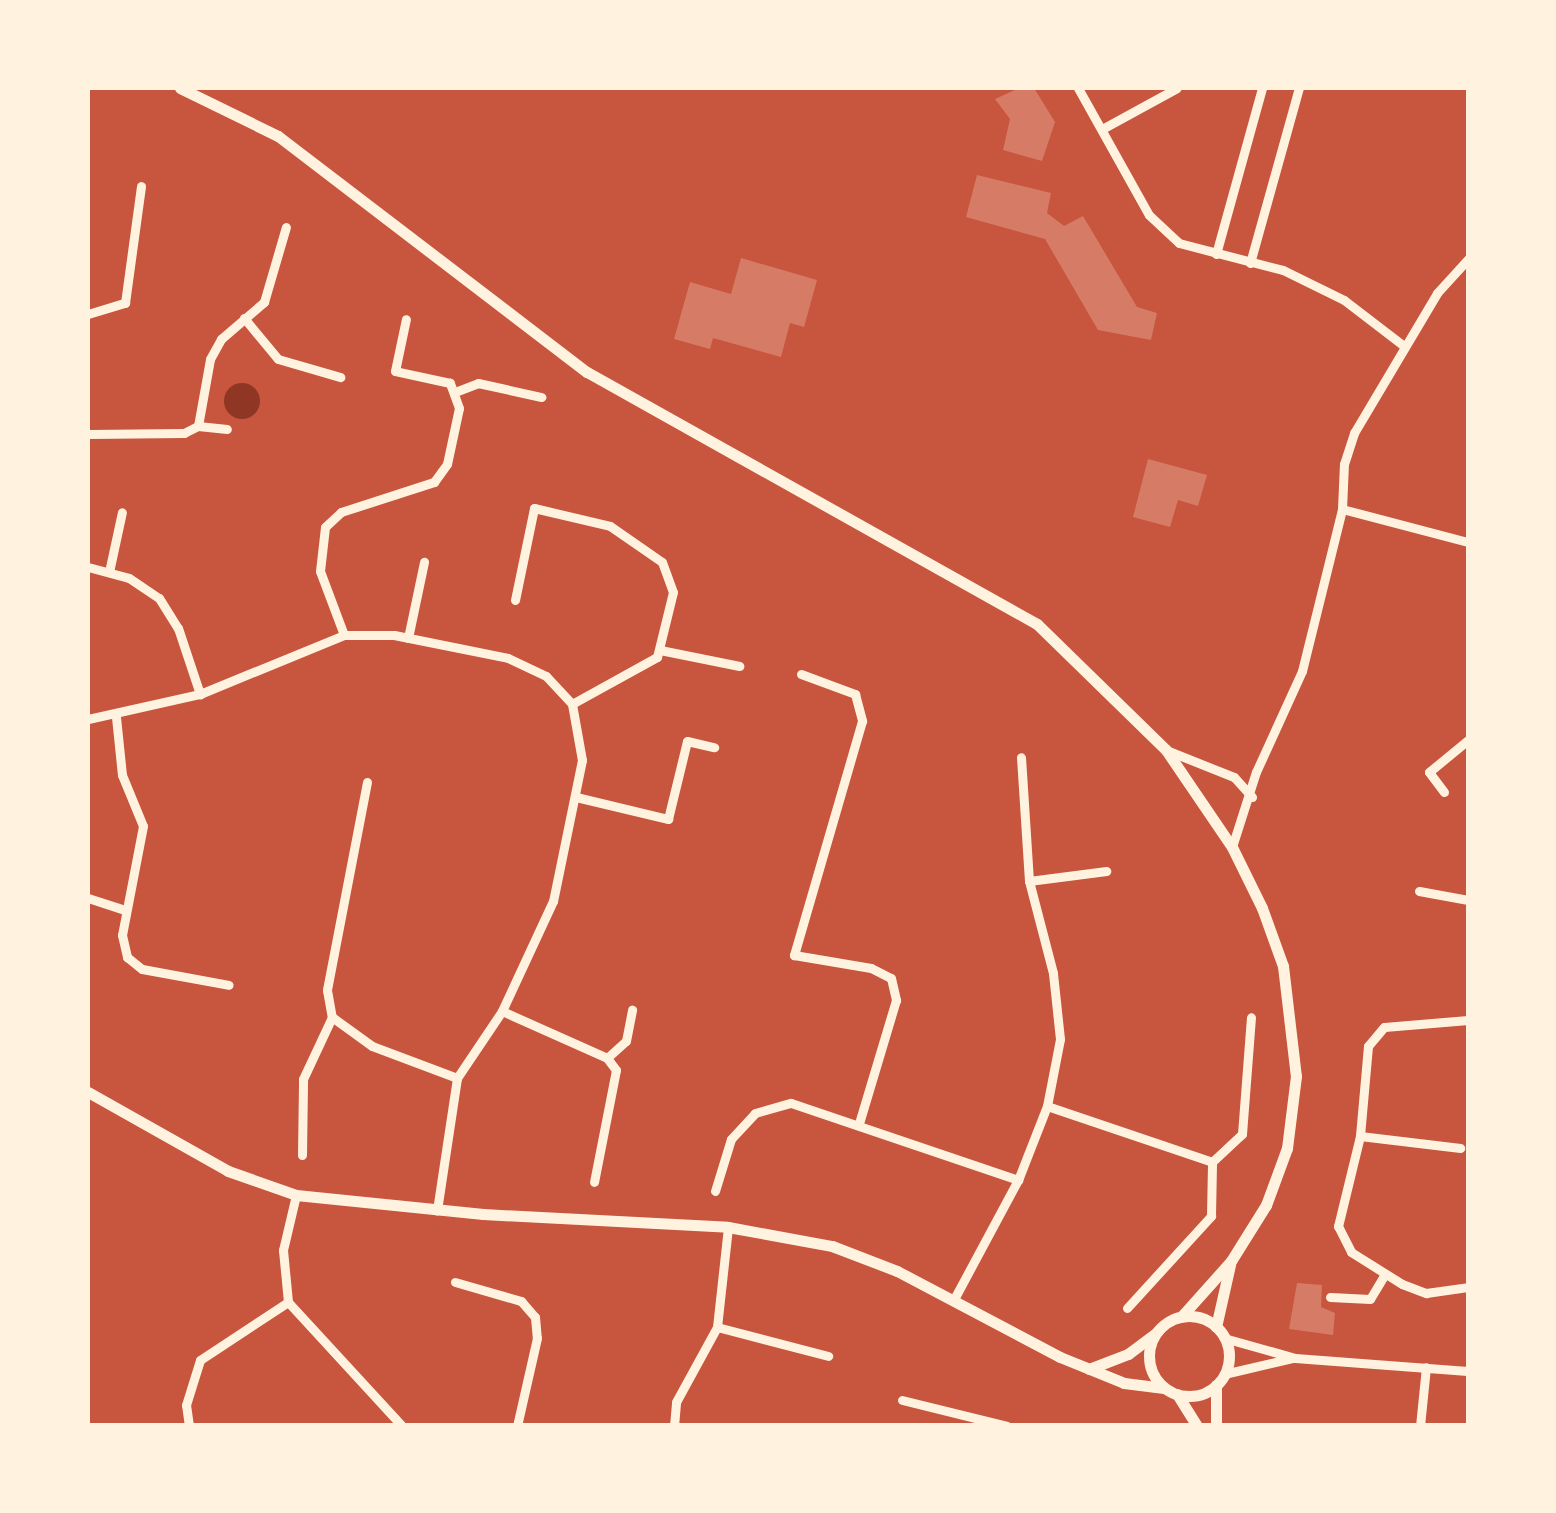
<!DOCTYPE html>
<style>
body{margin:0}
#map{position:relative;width:1556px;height:1513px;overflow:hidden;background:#c8553d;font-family:Arial,sans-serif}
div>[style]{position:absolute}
.water>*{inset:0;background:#8f3625}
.round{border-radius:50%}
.building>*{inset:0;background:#d67c66}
.minor>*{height:9px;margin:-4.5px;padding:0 4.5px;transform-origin:4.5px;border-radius:4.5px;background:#fff3e0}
.tertiary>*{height:11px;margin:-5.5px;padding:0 5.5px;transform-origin:5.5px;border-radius:5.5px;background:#fff3e0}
.tertiary>.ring{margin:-5.5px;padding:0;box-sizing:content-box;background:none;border:11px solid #fff3e0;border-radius:50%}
span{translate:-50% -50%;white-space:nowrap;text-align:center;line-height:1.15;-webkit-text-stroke:8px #fff3e0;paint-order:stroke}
.frame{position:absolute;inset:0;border:90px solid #fff3e0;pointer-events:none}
</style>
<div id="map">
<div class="water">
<div class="round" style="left:224px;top:383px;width:36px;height:36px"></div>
</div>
<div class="building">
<div style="clip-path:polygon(1019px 88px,1034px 88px,1055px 122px,1042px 161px,1003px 150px,1010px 119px,995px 99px)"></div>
<div style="clip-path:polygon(977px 175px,1051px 193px,1047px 213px,1064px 226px,1083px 216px,1137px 307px,1157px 313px,1151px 340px,1098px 330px,1045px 239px,966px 217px)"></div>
<div style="clip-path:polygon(741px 258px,817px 280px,804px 327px,790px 323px,781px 357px,713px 338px,710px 349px,674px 339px,690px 282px,731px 294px)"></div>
<div style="clip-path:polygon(1148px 459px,1207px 475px,1198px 506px,1178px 500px,1170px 527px,1133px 517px)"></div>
<div style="clip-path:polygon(1297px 1283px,1322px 1285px,1321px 1307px,1335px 1313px,1333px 1335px,1289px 1329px)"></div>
</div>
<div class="minor">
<div style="left:1078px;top:88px;width:145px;rotate:60.8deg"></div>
<div style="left:1149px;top:215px;width:41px;rotate:43deg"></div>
<div style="left:1179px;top:243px;width:107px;rotate:14.6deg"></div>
<div style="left:1283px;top:270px;width:68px;rotate:26.2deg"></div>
<div style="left:1344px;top:300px;width:76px;rotate:37.5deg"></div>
<div style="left:1102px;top:129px;width:85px;rotate:-28.7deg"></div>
<div style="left:1216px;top:254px;width:172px;rotate:-74.5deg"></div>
<div style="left:1250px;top:263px;width:182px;rotate:-74.4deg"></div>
<div style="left:88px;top:314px;width:39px;rotate:-17deg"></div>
<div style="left:125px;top:303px;width:118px;rotate:-82.2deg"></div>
<div style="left:244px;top:318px;width:53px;rotate:50.3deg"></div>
<div style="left:278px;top:359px;width:65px;rotate:16.2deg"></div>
<div style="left:455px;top:392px;width:25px;rotate:-21deg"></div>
<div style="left:478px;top:383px;width:65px;rotate:12.5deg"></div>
<div style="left:198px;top:426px;width:29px;rotate:6deg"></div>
<div style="left:88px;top:434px;width:96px;rotate:-0.6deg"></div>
<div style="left:184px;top:433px;width:16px;rotate:-27deg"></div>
<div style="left:198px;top:426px;width:68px;rotate:-79.8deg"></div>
<div style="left:210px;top:359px;width:23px;rotate:-61deg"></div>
<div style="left:221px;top:339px;width:57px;rotate:-40.7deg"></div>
<div style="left:264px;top:302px;width:78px;rotate:-73.7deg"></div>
<div style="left:1342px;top:509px;width:130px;rotate:14.7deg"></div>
<div style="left:88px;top:567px;width:42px;rotate:15deg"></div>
<div style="left:129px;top:578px;width:36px;rotate:34deg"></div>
<div style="left:159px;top:598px;width:36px;rotate:58deg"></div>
<div style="left:178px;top:628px;width:70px;rotate:71.6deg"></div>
<div style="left:109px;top:572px;width:61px;rotate:-77.8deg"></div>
<div style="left:515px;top:600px;width:94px;rotate:-78.3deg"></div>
<div style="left:534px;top:508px;width:78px;rotate:13.3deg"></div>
<div style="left:610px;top:526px;width:63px;rotate:34.7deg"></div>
<div style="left:662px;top:562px;width:32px;rotate:70deg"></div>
<div style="left:673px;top:592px;width:67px;rotate:103.8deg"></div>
<div style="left:657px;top:657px;width:97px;rotate:151.1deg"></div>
<div style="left:344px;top:635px;width:68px;rotate:-110.6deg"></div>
<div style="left:320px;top:571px;width:44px;rotate:-83.5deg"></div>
<div style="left:325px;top:527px;width:22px;rotate:-43deg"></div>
<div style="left:341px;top:512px;width:98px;rotate:-17.9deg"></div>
<div style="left:434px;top:482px;width:22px;rotate:-54deg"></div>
<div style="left:447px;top:464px;width:57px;rotate:-77.9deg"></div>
<div style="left:459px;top:408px;width:27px;rotate:-110deg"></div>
<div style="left:450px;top:383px;width:56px;rotate:-167.7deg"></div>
<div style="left:395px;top:371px;width:53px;rotate:-78.1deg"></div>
<div style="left:408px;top:638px;width:78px;rotate:-78.1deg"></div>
<div style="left:660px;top:650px;width:81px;rotate:11.4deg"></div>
<div style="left:801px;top:674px;width:58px;rotate:20.3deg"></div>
<div style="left:855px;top:694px;width:28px;rotate:75deg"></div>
<div style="left:862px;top:721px;width:244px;rotate:106.2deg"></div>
<div style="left:794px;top:955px;width:78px;rotate:9.6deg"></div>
<div style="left:871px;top:968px;width:22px;rotate:27deg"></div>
<div style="left:891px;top:978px;width:23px;rotate:77deg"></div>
<div style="left:896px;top:1000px;width:128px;rotate:106.7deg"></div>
<div style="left:116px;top:717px;width:58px;rotate:84.1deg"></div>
<div style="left:122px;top:775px;width:55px;rotate:67.6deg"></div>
<div style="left:143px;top:826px;width:111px;rotate:100.9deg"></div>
<div style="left:122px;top:935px;width:23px;rotate:77deg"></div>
<div style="left:127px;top:957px;width:19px;rotate:39deg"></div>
<div style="left:142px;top:969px;width:88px;rotate:10.4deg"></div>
<div style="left:88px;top:719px;width:115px;rotate:-12.6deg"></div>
<div style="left:200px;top:694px;width:156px;rotate:-22.3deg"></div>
<div style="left:344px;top:635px;width:50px"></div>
<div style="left:394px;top:635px;width:116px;rotate:11.4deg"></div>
<div style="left:508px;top:658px;width:42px;rotate:25.3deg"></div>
<div style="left:546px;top:676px;width:38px;rotate:47deg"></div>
<div style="left:572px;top:704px;width:57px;rotate:79.9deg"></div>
<div style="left:582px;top:760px;width:144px;rotate:101.6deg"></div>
<div style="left:553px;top:901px;width:121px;rotate:114.9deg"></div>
<div style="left:502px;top:1011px;width:81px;rotate:123.9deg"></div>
<div style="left:457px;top:1078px;width:134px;rotate:98.6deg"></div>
<div style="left:1166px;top:750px;width:73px;rotate:21.7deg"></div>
<div style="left:1234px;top:777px;width:27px;rotate:48deg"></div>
<div style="left:367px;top:782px;width:212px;rotate:100.9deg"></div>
<div style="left:327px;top:990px;width:27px;rotate:80deg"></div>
<div style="left:332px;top:1017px;width:49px;rotate:35.9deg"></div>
<div style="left:372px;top:1046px;width:91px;rotate:20.6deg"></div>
<div style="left:1444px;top:792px;width:25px;rotate:-127deg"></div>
<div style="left:1429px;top:772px;width:50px;rotate:-39.4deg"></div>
<div style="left:576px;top:797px;width:95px;rotate:13.4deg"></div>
<div style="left:668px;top:819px;width:80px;rotate:-76.3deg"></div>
<div style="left:687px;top:741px;width:28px;rotate:13deg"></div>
<div style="left:1232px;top:847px;width:79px;rotate:-72.3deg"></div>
<div style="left:1256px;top:772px;width:111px;rotate:-65.5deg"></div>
<div style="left:1302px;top:671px;width:167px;rotate:-76.1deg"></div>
<div style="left:1342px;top:509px;width:45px;rotate:-87.5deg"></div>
<div style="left:1344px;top:464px;width:33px;rotate:-72deg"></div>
<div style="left:1354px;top:433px;width:163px;rotate:-59.3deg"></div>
<div style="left:1437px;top:293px;width:46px;rotate:-47.6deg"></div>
<div style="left:1029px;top:881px;width:78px;rotate:-7.4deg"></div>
<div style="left:1419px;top:891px;width:50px;rotate:10.4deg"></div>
<div style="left:88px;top:898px;width:40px;rotate:18deg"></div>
<div style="left:502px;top:1011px;width:115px;rotate:24.1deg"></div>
<div style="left:607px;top:1058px;width:15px;rotate:53deg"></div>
<div style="left:616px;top:1070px;width:114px;rotate:101.1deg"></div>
<div style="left:1468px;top:1020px;width:84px;rotate:175.2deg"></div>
<div style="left:1384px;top:1027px;width:25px;rotate:130deg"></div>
<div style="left:1368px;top:1046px;width:90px;rotate:95.1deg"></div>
<div style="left:1360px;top:1136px;width:93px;rotate:103.7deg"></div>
<div style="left:1338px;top:1226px;width:29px;rotate:63deg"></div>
<div style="left:1351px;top:1252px;width:60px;rotate:32.1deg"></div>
<div style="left:1402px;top:1284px;width:26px;rotate:21deg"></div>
<div style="left:1426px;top:1293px;width:42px;rotate:-8.1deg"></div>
<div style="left:607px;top:1058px;width:25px;rotate:-42deg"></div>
<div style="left:626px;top:1041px;width:32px;rotate:-79deg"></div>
<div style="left:1047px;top:1106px;width:174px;rotate:18.7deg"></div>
<div style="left:1212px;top:1162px;width:41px;rotate:-43deg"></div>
<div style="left:1242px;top:1134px;width:117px;rotate:-85.6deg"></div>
<div style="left:1360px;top:1136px;width:101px;rotate:6.8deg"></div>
<div style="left:302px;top:1155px;width:76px;rotate:-89.2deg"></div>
<div style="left:303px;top:1079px;width:68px;rotate:-64.9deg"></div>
<div style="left:715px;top:1191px;width:54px;rotate:-72.9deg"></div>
<div style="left:731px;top:1139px;width:35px;rotate:-47deg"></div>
<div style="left:755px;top:1113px;width:37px;rotate:-16deg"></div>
<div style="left:791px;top:1103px;width:240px;rotate:18.7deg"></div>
<div style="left:296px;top:1195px;width:57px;rotate:103.3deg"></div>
<div style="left:283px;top:1250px;width:52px;rotate:84.5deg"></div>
<div style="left:288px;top:1302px;width:168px;rotate:47.4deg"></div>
<div style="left:455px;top:1282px;width:69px;rotate:16.1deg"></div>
<div style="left:521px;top:1301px;width:21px;rotate:49deg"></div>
<div style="left:535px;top:1317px;width:21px;rotate:85deg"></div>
<div style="left:537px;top:1338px;width:90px;rotate:102.8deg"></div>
<div style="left:1330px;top:1297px;width:40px;rotate:2.9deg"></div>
<div style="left:1370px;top:1299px;width:29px;rotate:-59deg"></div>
<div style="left:953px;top:1301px;width:137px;rotate:-61.8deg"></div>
<div style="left:1018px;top:1180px;width:79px;rotate:-68.6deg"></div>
<div style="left:1047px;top:1106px;width:68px;rotate:-79deg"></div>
<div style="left:1060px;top:1039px;width:66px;rotate:-96.1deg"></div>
<div style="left:1053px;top:973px;width:95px;rotate:-104.6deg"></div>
<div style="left:1029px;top:881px;width:124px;rotate:-93.7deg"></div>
<div style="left:1127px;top:1308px;width:125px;rotate:-47.6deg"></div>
<div style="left:1211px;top:1216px;width:54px;rotate:-88.9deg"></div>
<div style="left:717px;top:1327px;width:115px;rotate:14.6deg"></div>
<div style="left:1224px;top:1338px;width:74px;rotate:15.7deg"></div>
<div style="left:1295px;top:1358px;width:173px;rotate:4.3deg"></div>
<div style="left:1224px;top:1374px;width:70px;rotate:-13.2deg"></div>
<div style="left:902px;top:1400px;width:108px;rotate:13.9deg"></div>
<div style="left:189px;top:1426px;width:21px;rotate:-98deg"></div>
<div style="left:186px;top:1405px;width:47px;rotate:-72.7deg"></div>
<div style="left:200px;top:1360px;width:105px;rotate:-33.4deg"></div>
<div style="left:674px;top:1426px;width:24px;rotate:-85deg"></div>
<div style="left:676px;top:1402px;width:85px;rotate:-61.3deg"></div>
<div style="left:717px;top:1327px;width:101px;rotate:-83.7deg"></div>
<div style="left:1420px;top:1426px;width:59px;rotate:-84.2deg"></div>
</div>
<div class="tertiary">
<div style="left:180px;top:88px;width:109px;rotate:26.1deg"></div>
<div style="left:278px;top:136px;width:389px;rotate:37.4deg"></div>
<div style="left:587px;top:372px;width:516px;rotate:29.25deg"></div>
<div style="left:1037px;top:624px;width:180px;rotate:44.3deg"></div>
<div style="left:1166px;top:750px;width:117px;rotate:55.8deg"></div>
<div style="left:1232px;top:847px;width:68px;rotate:63.8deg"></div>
<div style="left:1262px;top:908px;width:62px;rotate:70.1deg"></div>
<div style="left:1283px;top:966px;width:111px;rotate:83.3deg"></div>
<div style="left:1296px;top:1076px;width:73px;rotate:97.1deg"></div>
<div style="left:1287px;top:1148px;width:61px;rotate:110.2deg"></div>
<div style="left:1266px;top:1205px;width:66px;rotate:122deg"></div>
<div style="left:1231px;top:1261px;width:75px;rotate:131.8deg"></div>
<div style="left:88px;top:1092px;width:161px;rotate:29.4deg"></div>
<div style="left:228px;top:1171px;width:72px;rotate:19.4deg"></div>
<div style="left:296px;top:1195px;width:188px;rotate:5.8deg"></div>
<div style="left:483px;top:1214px;width:245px;rotate:3deg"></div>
<div style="left:728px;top:1227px;width:106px;rotate:10.4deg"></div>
<div style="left:832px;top:1246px;width:70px;rotate:21deg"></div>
<div style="left:897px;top:1271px;width:184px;rotate:27.8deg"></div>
<div style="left:1060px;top:1357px;width:69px;rotate:22.1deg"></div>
<div style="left:1124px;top:1383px;width:40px;rotate:7.1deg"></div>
<div class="ring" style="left:1149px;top:1316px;width:69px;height:69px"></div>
<div style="left:1216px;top:1327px;width:64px;rotate:-77.3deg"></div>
<div style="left:1089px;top:1369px;width:42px;rotate:-21deg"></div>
<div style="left:1128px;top:1354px;width:34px;rotate:-37deg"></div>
<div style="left:1177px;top:1394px;width:38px;rotate:58deg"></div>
<div style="left:1216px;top:1426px;width:41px;rotate:-90deg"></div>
</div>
<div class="frame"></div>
</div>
